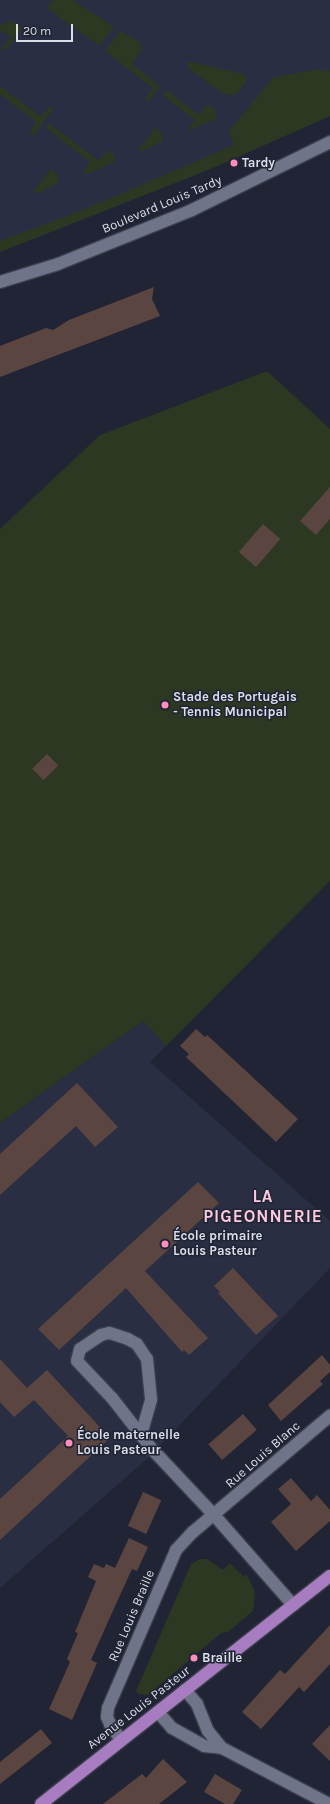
<!DOCTYPE html>
<meta charset="utf-8">
<style>
body{margin:0}
#map{position:relative;width:330px;height:1804px;overflow:hidden;background:#202434;font-family:Karla,sans-serif}
div>[style]{position:absolute}
.built>*{inset:0;background:#292e43}
.green>*{inset:0;background:#2c3821}
.building>*{inset:0;background:#5b4541;transform-origin:0 0}
.roads{filter:drop-shadow(1px 0 #3c3f4d) drop-shadow(-1px 0 #3c3f4d) drop-shadow(0 1px #3c3f4d) drop-shadow(0 -1px #3c3f4d)}
.minor>*{height:12px;margin:-6px;padding:0 6px;transform-origin:6px;border-radius:6px;background:#6f7488}
.major>*{height:12px;margin:-6px;padding:0 6px;transform-origin:6px;border-radius:6px;background:#a87cc0}
.dots>*{width:11px;height:11px;translate:-50% -50%;box-sizing:border-box;border:2px solid #202434;border-radius:50%}
span{translate:-50% -50%;white-space:nowrap;text-align:center;line-height:1.15;-webkit-text-stroke:3px #202434;paint-order:stroke}
.poi-label{font-size:13px;color:#dcdfea;font-weight:700}
.left{translate:0 -50%;text-align:left}
.street-label{font-size:13px;color:#dcdfea}
.district-label{font-size:17px;color:#fbcadc;font-weight:700;letter-spacing:1px}
.scale{position:absolute;left:16px;top:24px;width:57px;height:18px;box-sizing:border-box;border:2px solid #dcdfea;border-top:0;padding-left:5px;font-size:12px;line-height:14px;white-space:nowrap;color:#dcdfea;-webkit-text-stroke:3px #202434;paint-order:stroke}
</style>
<div id="map">
<div class="built">
<div style="clip-path:polygon(0 0,330px 0,330px 116px,208px 170px,0 252px)"></div>
<div style="clip-path:polygon(143px 1021px,166px 1046px,150px 1062px,330px 1221px,330px 1268px,148px 1458px,0 1588px,0 1123px)"></div>
</div>
<div class="green">
<div style="clip-path:polygon(53px 0,73px 0,114px 27px,99px 46px,47px 8px)"></div>
<div style="clip-path:polygon(11px 21px,23px 28px,5px 51px,2px 48px,11px 37px,0 30px,0 25px)"></div>
<div style="clip-path:polygon(120px 31px,140px 42px,142px 49px,132px 64px,160px 86px,148px 102px,145px 100px,153px 88px,105px 51px)"></div>
<div style="clip-path:polygon(188px 61px,243px 74px,247px 80px,238px 93px,232px 95px,223px 94px,188px 68px)"></div>
<div style="clip-path:polygon(319px 69px,330px 72px,330px 116px,208px 170px,0 252px,0 241px,88px 208px,234px 145px,229px 131px,270px 81px,275px 77px)"></div>
<div style="clip-path:polygon(0 86px,41px 117px,50px 106px,53px 109px,33px 136px,29px 133px,36px 122px,0 94px)"></div>
<div style="clip-path:polygon(166px 90px,199px 115px,208px 104px,215px 109px,217px 118px,186px 132px,195px 120px,163px 95px)"></div>
<div style="clip-path:polygon(49px 123px,99px 161px,108px 150px,115px 156px,114px 162px,88px 174px,82px 173px,90px 162px,46px 128px)"></div>
<div style="clip-path:polygon(155px 128px,162px 133px,163px 141px,143px 151px,138px 151px)"></div>
<div style="clip-path:polygon(51px 169px,58px 175px,58px 183px,38px 193px,33px 192px)"></div>
<div style="clip-path:polygon(267px 371px,330px 429px,330px 881px,166px 1046px,143px 1021px,0 1123px,0 529px,100px 435px)"></div>
<div style="clip-path:polygon(200px 1559px,207px 1559px,223px 1570px,230px 1563px,244px 1577px,246px 1574px,255px 1592px,253px 1611px,228px 1632px,221px 1633px,148px 1695px,138px 1694px,136px 1691px,191px 1564px)"></div>
</div>
<div class="building">
<div style="clip-path:polygon(154px 287px,152px 299px,160px 316px,0 377px,0 346px,46px 328px,53px 330px,69px 320px)"></div>
<div style="clip-path:polygon(330px 487px,330px 519px,316px 535px,300px 521px)"></div>
<div style="left:263px;top:524px;width:23px;height:37px;rotate:41deg"></div>
<div style="left:47px;top:754px;width:16px;height:21px;rotate:45deg"></div>
<div style="clip-path:polygon(196px 1029px,205px 1037px,207px 1035px,298px 1119px,276px 1142px,186px 1057px,189px 1054px,180px 1046px)"></div>
<div style="clip-path:polygon(77px 1083px,118px 1127px,95px 1147px,76px 1126px,0 1195px,0 1154px)"></div>
<div style="clip-path:polygon(198px 1182px,219px 1203px,145px 1271px,208px 1338px,189px 1355px,184px 1350px,182px 1352px,126px 1288px,59px 1350px,38px 1329px)"></div>
<div style="clip-path:polygon(233px 1268px,278px 1316px,256px 1335px,218px 1293px,220px 1292px,214px 1286px)"></div>
<div style="clip-path:polygon(322px 1355px,330px 1365px,330px 1372px,320px 1381px,323px 1384px,281px 1421px,268px 1405px)"></div>
<div style="clip-path:polygon(0 1359px,27px 1388px,47px 1370px,110px 1438px,0 1540px,0 1499px,68px 1436px,34px 1400px,14px 1417px,0 1402px)"></div>
<div style="left:243px;top:1414px;width:21px;height:46px;rotate:49deg"></div>
<div style="clip-path:polygon(291px 1478px,311px 1501px,317px 1495px,330px 1510px,330px 1521px,296px 1551px,271px 1522px,291px 1504px,278px 1489px)"></div>
<div style="left:143px;top:1492px;width:20px;height:37px;rotate:24deg"></div>
<div style="clip-path:polygon(129px 1538px,148px 1547px,137px 1571px,132px 1569px,111px 1615px,91px 1660px,97px 1663px,72px 1720px,49px 1709px,70px 1662px,67px 1659px,78px 1633px,75px 1632px,96px 1581px,88px 1577px,94px 1564px,104px 1568px,106px 1564px,115px 1568px)"></div>
<div style="clip-path:polygon(330px 1625px,330px 1664px,304px 1692px,299px 1687px,261px 1729px,242px 1712px,280px 1670px,285px 1674px)"></div>
<div style="clip-path:polygon(330px 1725px,330px 1761px,312px 1744px)"></div>
<div style="clip-path:polygon(41px 1729px,52px 1743px,0 1784px,0 1762px)"></div>
<div style="clip-path:polygon(163px 1759px,187px 1782px,159px 1804px,103px 1804px,142px 1774px,146px 1778px)"></div>
<div style="clip-path:polygon(215px 1774px,242px 1790px,233px 1804px,225px 1804px,204px 1792px)"></div>
</div>
<div class="roads">
<div class="minor">
<div style="left:0;top:282px;width:61px;rotate:-17.2deg"></div>
<div style="left:58px;top:264px;width:144px;rotate:-21.9deg"></div>
<div style="left:192px;top:210px;width:154px;rotate:-26.2deg"></div>
<div style="left:141px;top:1435px;width:37px;rotate:-74deg"></div>
<div style="left:151px;top:1399px;width:40px;rotate:-95.7deg"></div>
<div style="left:147px;top:1359px;width:18px;rotate:-124deg"></div>
<div style="left:137px;top:1344px;width:10px;rotate:-151deg"></div>
<div style="left:128px;top:1339px;width:20px;rotate:-162deg"></div>
<div style="left:109px;top:1333px;width:8px;rotate:166deg"></div>
<div style="left:101px;top:1335px;width:25px;rotate:146deg"></div>
<div style="left:80px;top:1349px;width:12px;rotate:104deg"></div>
<div style="left:77px;top:1361px;width:51px;rotate:46.6deg"></div>
<div style="left:112px;top:1398px;width:63px;rotate:52deg"></div>
<div style="left:151px;top:1448px;width:92px;rotate:46.8deg"></div>
<div style="left:214px;top:1515px;width:120px;rotate:48.7deg"></div>
<div style="left:185px;top:1690px;width:18px;rotate:49deg"></div>
<div style="left:197px;top:1704px;width:29px;rotate:68deg"></div>
<div style="left:208px;top:1731px;width:22px;rotate:51deg"></div>
<div style="left:158px;top:1712px;width:21px;rotate:49deg"></div>
<div style="left:172px;top:1728px;width:37px;rotate:29deg"></div>
<div style="left:204px;top:1746px;width:18px;rotate:6deg"></div>
<div style="left:222px;top:1748px;width:121px;rotate:27.6deg"></div>
<div style="left:121px;top:1740px;width:19px;rotate:-125deg"></div>
<div style="left:110px;top:1724px;width:8px;rotate:-113deg"></div>
<div style="left:107px;top:1717px;width:9px;rotate:-84deg"></div>
<div style="left:108px;top:1708px;width:172px;rotate:-66.7deg"></div>
<div style="left:176px;top:1550px;width:25px;rotate:-47deg"></div>
<div style="left:193px;top:1532px;width:180px;rotate:-40.3deg"></div>
</div>
<div class="major">
<div style="left:41px;top:1804px;width:368px;rotate:-38.3deg"></div>
</div>
</div>
<div class="dots">
<div style="left:234px;top:163px;background:#fe8ebc"></div>
<div style="left:165px;top:705px;background:#fe8ebc"></div>
<div style="left:165px;top:1244px;background:#fe8ebc"></div>
<div style="left:69px;top:1443px;background:#fe8ebc"></div>
<div style="left:194px;top:1658px;background:#fe8ebc"></div>
</div>
<div class="poi-label">
<span class="left" style="left:242px;top:163px">Tardy</span>
<span class="left" style="left:173px;top:705px">Stade des Portugais<br>- Tennis Municipal</span>
<span class="left" style="left:173px;top:1244px">École primaire<br>Louis Pasteur</span>
<span class="left" style="left:77px;top:1443px">École maternelle<br>Louis Pasteur</span>
<span class="left" style="left:202px;top:1658px">Braille</span>
</div>
<div class="street-label">
<span style="left:162px;top:205px;rotate:-23deg">Boulevard Louis Tardy</span>
<span style="left:263px;top:1455px;rotate:-41deg">Rue Louis Blanc</span>
<span style="left:132px;top:1616px;rotate:-67deg">Rue Louis Braille</span>
<span style="left:139px;top:1708px;rotate:-38deg">Avenue Louis Pasteur</span>
</div>
<div class="district-label">
<span style="left:263px;top:1207px">LA<br>PIGEONNERIE</span>
</div>
<div class="scale">20 m</div>
</div>
